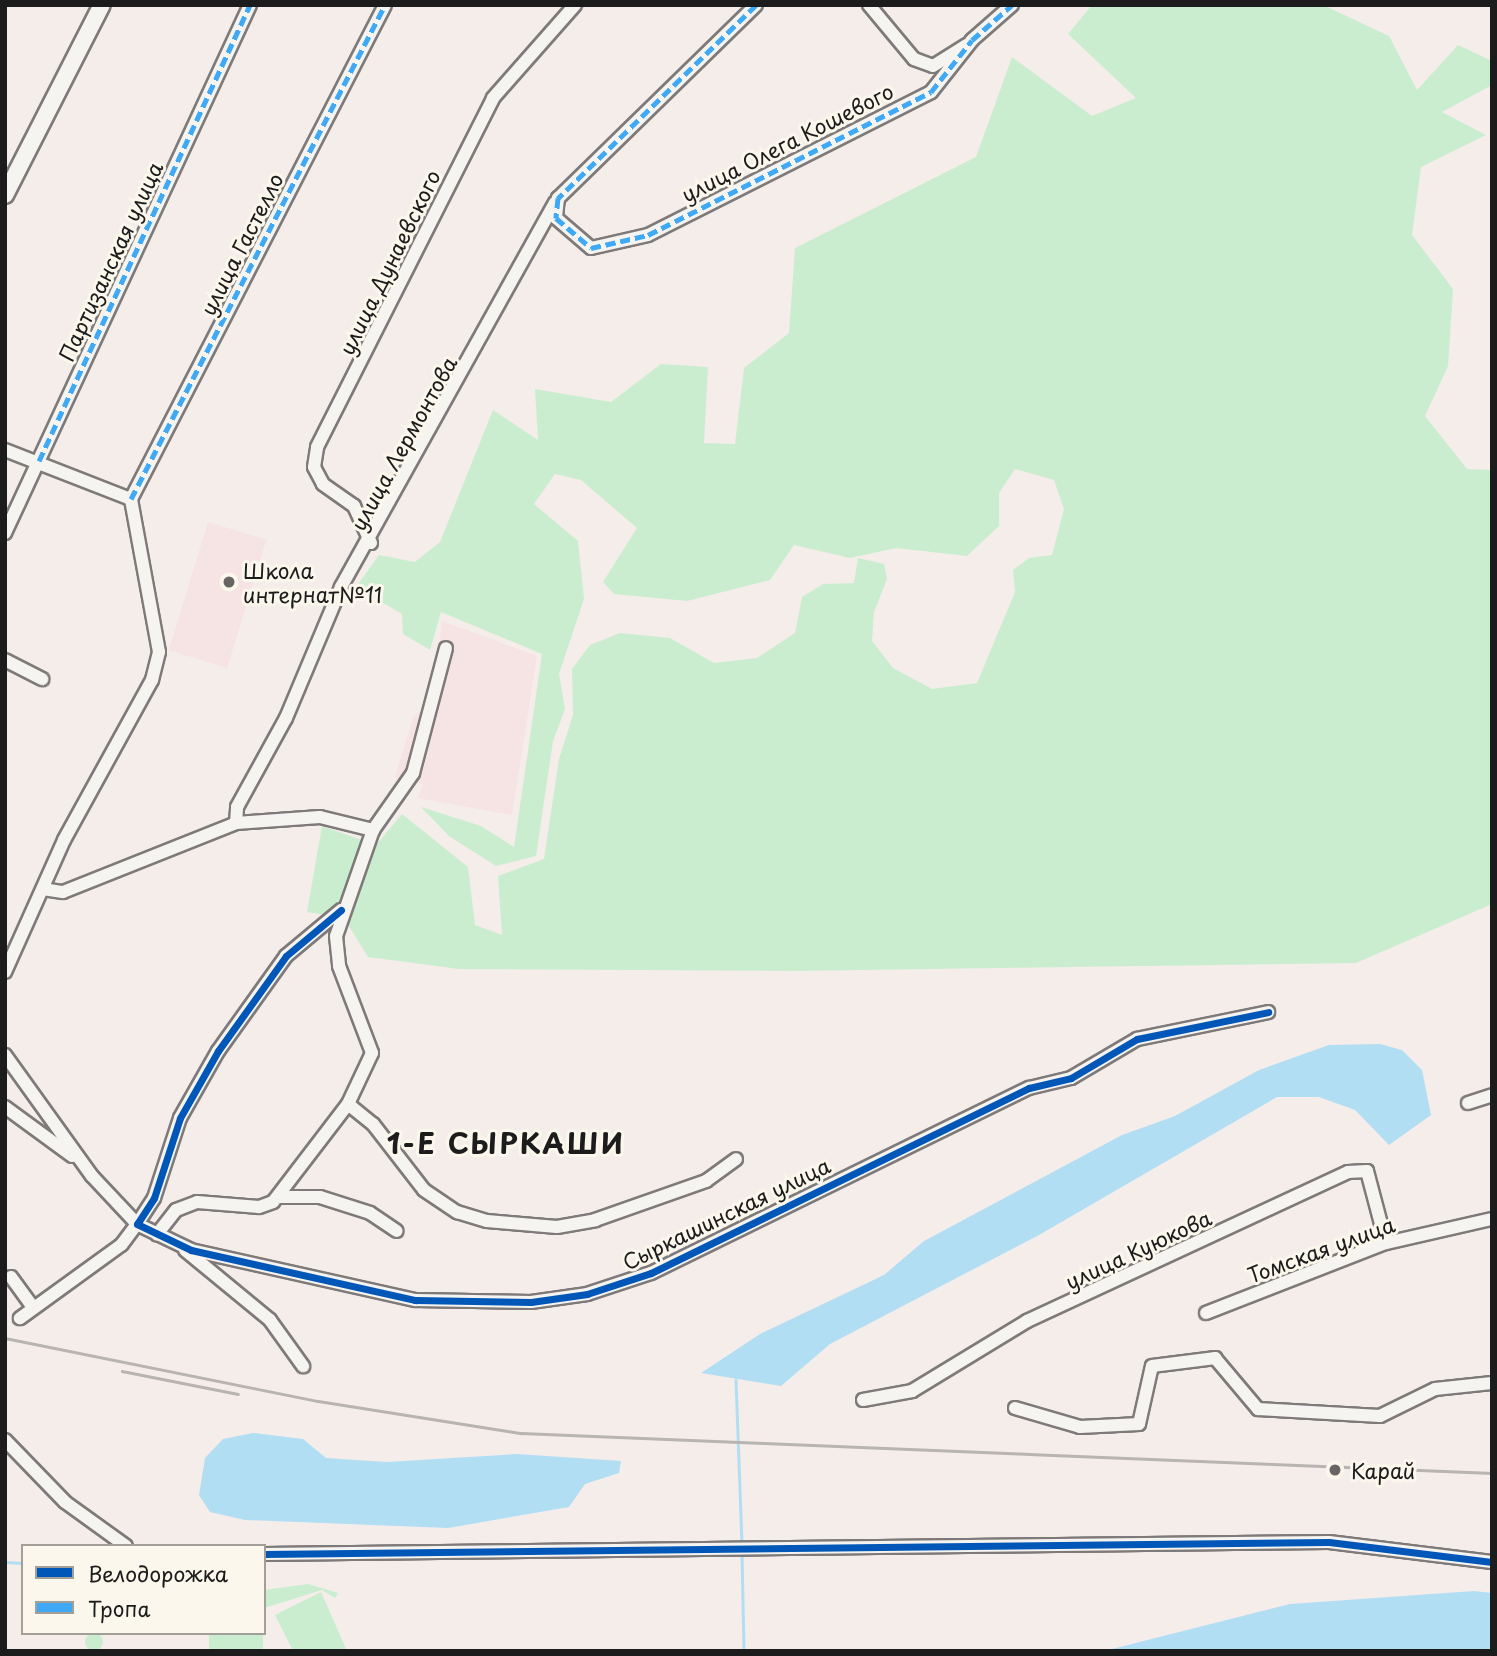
<!DOCTYPE html>
<meta charset="utf-8">
<style>
body{margin:0}
#map{position:relative;width:1497px;height:1656px;overflow:hidden;background:#f5edea;font-family:"Playpen Sans",sans-serif}
div>[style]{position:absolute}
.built>*{inset:0;background:#f6e3e4;transform-origin:0 0}
.green>*{inset:0;background:#caedcf;transform-origin:0 0}
.round{border-radius:50%}
.water>*{inset:0;background:#b2def4}
.stream>*{height:2.5px;margin:-1.25px;padding:0 1.25px;transform-origin:1.25px;border-radius:1.25px;background:#b2def4}
.roads{filter:drop-shadow(2px 0 #7e7a79) drop-shadow(-2px 0 #7e7a79) drop-shadow(0 2px #7e7a79) drop-shadow(0 -2px #7e7a79)}
.minor>*{height:12px;margin:-6px;padding:0 6px;transform-origin:6px;border-radius:6px;background:#f6f4f0}
.major>*{height:16px;margin:-8px;padding:0 8px;transform-origin:8px;border-radius:8px;background:#f6f4f0}
.rail>*{height:2.5px;margin:-1.25px;padding:0 1.25px;transform-origin:1.25px;border-radius:1.25px;background:#b7b4b2}
.quiet>*{height:5px;margin-top:-2.5px;transform-origin:0;background:repeating-linear-gradient(90deg,#3fa9f5 0 10px,transparent 0 15px)}
.cycleway>*{height:7px;margin:-3.5px;padding:0 3.5px;transform-origin:3.5px;border-radius:3.5px;background:#0057b8}
.dots>*{width:19px;height:19px;translate:-50% -50%;box-sizing:border-box;border:4px solid #fbf7ec;border-radius:50%}
span{translate:-50% -50%;white-space:nowrap;text-align:center;line-height:1.15;-webkit-text-stroke:6px #fbf7ec;paint-order:stroke}
.street-label{font-size:21px;color:#1c1c1c}
.poi-label{font-size:21px;color:#1c1c1c}
.left{translate:0 -50%;text-align:left}
.district-label{font-size:28px;color:#1c1c1c;font-weight:700;letter-spacing:2px}
.frame{position:absolute;inset:0;border:7px solid #1c1c1c;pointer-events:none}
.legend{position:absolute;left:21px;top:1544px;width:245px;height:91px;box-sizing:border-box;background:#fbf7ec;border:2px solid #a29f99;margin:0;padding:9px 12px;list-style:none;font-size:21px;color:#1c1c1c}
.legend li{display:flex;align-items:center;gap:14px;height:35px}
.legend b{width:35px;border:2px solid #a29f99}
</style>
<div id="map">
<div class="built">
<div style="left:208px;top:522px;width:61px;height:134px;rotate:17deg"></div>
<div style="clip-path:polygon(442px 621px,537px 656px,512px 815px,418px 798px,423px 784px,395px 777px,413px 718px,434px 697px)"></div>
</div>
<div class="green">
<div style="clip-path:polygon(1092px 5px,1323px 5px,1389px 36px,1417px 90px,1458px 45px,1490px 60px,1492px 85px,1442px 112px,1486px 135px,1421px 167px,1412px 235px,1453px 289px,1448px 366px,1425px 416px,1467px 469px,1492px 470px,1492px 904px,1356px 963px,791px 971px,459px 969px,368px 957px,344px 918px,307px 912px,322px 826px,376px 845px,402px 814px,468px 867px,475px 925px,502px 935px,498px 876px,544px 859px,559px 759px,573px 715px,572px 669px,590px 645px,620px 633px,670px 638px,714px 663px,757px 658px,795px 633px,802px 597px,823px 584px,854px 583px,858px 558px,884px 564px,887px 579px,874px 612px,872px 641px,893px 668px,932px 689px,977px 683px,1015px 592px,1013px 570px,1029px 558px,1052px 555px,1064px 509px,1054px 480px,1015px 469px,999px 493px,999px 526px,967px 556px,896px 548px,850px 558px,794px 545px,770px 580px,687px 601px,614px 594px,603px 582px,637px 528px,581px 480px,555px 474px,534px 504px,578px 541px,584px 599px,559px 674px,565px 709px,553px 741px,536px 856px,496px 866px,449px 836px,421px 807px,481px 826px,514px 847px,542px 654px,441px 612px,430px 650px,403px 634px,402px 614px,356px 587px,379px 555px,415px 562px,440px 542px,493px 410px,538px 440px,535px 389px,611px 402px,661px 364px,708px 367px,704px 443px,735px 444px,744px 368px,789px 333px,795px 248px,976px 157px,1012px 57px,1092px 116px,1136px 98px,1068px 34px)"></div>
<div style="clip-path:polygon(308px 1584px,338px 1593px,335px 1598px,322px 1590px,264px 1608px,264px 1590px)"></div>
<div style="clip-path:polygon(321px 1592px,347px 1651px,293px 1651px,275px 1615px)"></div>
<div style="left:209px;top:1633px;width:54px;height:18px"></div>
<div class="round" style="left:85px;top:1633px;width:18px;height:18px"></div>
</div>
<div class="water">
<div style="clip-path:polygon(1380px 1044px,1402px 1050px,1422px 1070px,1431px 1115px,1389px 1145px,1355px 1110px,1319px 1097px,1277px 1097px,1039px 1235px,830px 1344px,781px 1386px,701px 1373px,760px 1334px,884px 1275px,924px 1241px,1122px 1135px,1175px 1116px,1259px 1070px,1329px 1045px)"></div>
<div style="clip-path:polygon(253px 1433px,303px 1439px,326px 1458px,387px 1462px,517px 1454px,621px 1461px,619px 1473px,585px 1484px,569px 1507px,448px 1528px,245px 1520px,210px 1512px,199px 1495px,205px 1458px,223px 1439px)"></div>
<div style="clip-path:polygon(1474px 1591px,1492px 1593px,1492px 1651px,1104px 1651px,1290px 1604px)"></div>
</div>
<div class="stream">
<div style="left:736px;top:1380px;width:164px;rotate:87.9deg"></div>
<div style="left:742px;top:1554px;width:97px;rotate:88.8deg"></div>
<div style="left:5px;top:1562px;width:18px;rotate:3deg"></div>
</div>
<div class="roads">
<div class="minor">
<div style="left:756px;top:5px;width:277px;rotate:135.7deg"></div>
<div style="left:558px;top:198px;width:20px;rotate:96deg"></div>
<div style="left:556px;top:218px;width:46px;rotate:40.6deg"></div>
<div style="left:591px;top:248px;width:58px;rotate:-12.8deg"></div>
<div style="left:648px;top:235px;width:317px;rotate:-26.8deg"></div>
<div style="left:931px;top:92px;width:66px;rotate:-51.7deg"></div>
<div style="left:972px;top:40px;width:53px;rotate:-41.2deg"></div>
<div style="left:869px;top:5px;width:70px;rotate:50.2deg"></div>
<div style="left:914px;top:59px;width:20px;rotate:20deg"></div>
<div style="left:933px;top:66px;width:39px;rotate:-32deg"></div>
<div style="left:5px;top:450px;width:135px;rotate:21.3deg"></div>
<div style="left:131px;top:499px;width:555px;rotate:-62.79deg"></div>
<div style="left:5px;top:533px;width:582px;rotate:-65.11deg"></div>
<div style="left:371px;top:543px;width:41px;rotate:-114.7deg"></div>
<div style="left:354px;top:506px;width:38px;rotate:-145deg"></div>
<div style="left:323px;top:484px;width:19px;rotate:-118deg"></div>
<div style="left:314px;top:467px;width:20px;rotate:-81deg"></div>
<div style="left:317px;top:447px;width:391px;rotate:-63.2deg"></div>
<div style="left:493px;top:98px;width:124px;rotate:-48.6deg"></div>
<div style="left:5px;top:660px;width:42px;rotate:27.2deg"></div>
<div style="left:236px;top:823px;width:16px;rotate:-86deg"></div>
<div style="left:237px;top:807px;width:102px;rotate:-61.2deg"></div>
<div style="left:286px;top:718px;width:142px;rotate:-67.2deg"></div>
<div style="left:341px;top:587px;width:440px;rotate:-60.9deg"></div>
<div style="left:373px;top:830px;width:70px;rotate:-54.9deg"></div>
<div style="left:413px;top:773px;width:129px;rotate:-75.2deg"></div>
<div style="left:43px;top:889px;width:20px;rotate:9deg"></div>
<div style="left:63px;top:892px;width:186px;rotate:-21.7deg"></div>
<div style="left:236px;top:823px;width:84px;rotate:-4.1deg"></div>
<div style="left:320px;top:817px;width:55px;rotate:13.8deg"></div>
<div style="left:373px;top:830px;width:112px;rotate:109.2deg"></div>
<div style="left:336px;top:936px;width:30px;rotate:84deg"></div>
<div style="left:339px;top:966px;width:93px;rotate:69.2deg"></div>
<div style="left:372px;top:1053px;width:56px;rotate:115.2deg"></div>
<div style="left:348px;top:1104px;width:123px;rotate:127.4deg"></div>
<div style="left:273px;top:1202px;width:15px;rotate:160deg"></div>
<div style="left:259px;top:1207px;width:62px;rotate:-175.4deg"></div>
<div style="left:197px;top:1202px;width:22px;rotate:159deg"></div>
<div style="left:176px;top:1210px;width:31px;rotate:128deg"></div>
<div style="left:341px;top:910px;width:72px;rotate:140.1deg"></div>
<div style="left:286px;top:956px;width:117px;rotate:125.6deg"></div>
<div style="left:218px;top:1051px;width:77px;rotate:119.6deg"></div>
<div style="left:180px;top:1118px;width:84px;rotate:108deg"></div>
<div style="left:154px;top:1198px;width:31px;rotate:123deg"></div>
<div style="left:137px;top:1224px;width:60px;rotate:25.7deg"></div>
<div style="left:191px;top:1250px;width:230px;rotate:12.6deg"></div>
<div style="left:415px;top:1300px;width:116px;rotate:1deg"></div>
<div style="left:531px;top:1302px;width:57px;rotate:-8.1deg"></div>
<div style="left:587px;top:1294px;width:67px;rotate:-18.2deg"></div>
<div style="left:651px;top:1273px;width:421px;rotate:-26.1deg"></div>
<div style="left:1029px;top:1088px;width:43px;rotate:-13.4deg"></div>
<div style="left:1071px;top:1078px;width:77px;rotate:-30.6deg"></div>
<div style="left:1137px;top:1039px;width:134px;rotate:-11.6deg"></div>
<div style="left:5px;top:972px;width:145px;rotate:-65.9deg"></div>
<div style="left:64px;top:840px;width:183px;rotate:-61.2deg"></div>
<div style="left:152px;top:680px;width:29px;rotate:-76deg"></div>
<div style="left:159px;top:652px;width:156px;rotate:-100.4deg"></div>
<div style="left:5px;top:1055px;width:149px;rotate:54.3deg"></div>
<div style="left:92px;top:1176px;width:66px;rotate:46.8deg"></div>
<div style="left:137px;top:1224px;width:26px;rotate:127deg"></div>
<div style="left:121px;top:1245px;width:125px;rotate:144.1deg"></div>
<div style="left:1468px;top:1103px;width:25px;rotate:-18deg"></div>
<div style="left:348px;top:1104px;width:32px;rotate:39deg"></div>
<div style="left:373px;top:1124px;width:83px;rotate:52.3deg"></div>
<div style="left:424px;top:1190px;width:40px;rotate:34deg"></div>
<div style="left:457px;top:1212px;width:31px;rotate:17deg"></div>
<div style="left:487px;top:1221px;width:70px;rotate:4.9deg"></div>
<div style="left:557px;top:1227px;width:39px;rotate:-10deg"></div>
<div style="left:595px;top:1220px;width:118px;rotate:-19.4deg"></div>
<div style="left:706px;top:1181px;width:37px;rotate:-36deg"></div>
<div style="left:5px;top:1107px;width:83px;rotate:36.2deg"></div>
<div style="left:278px;top:1197px;width:42px"></div>
<div style="left:320px;top:1197px;width:52px;rotate:17.7deg"></div>
<div style="left:370px;top:1213px;width:32px;rotate:34deg"></div>
<div style="left:185px;top:1250px;width:110px;rotate:39.5deg"></div>
<div style="left:270px;top:1320px;width:57px;rotate:54.3deg"></div>
<div style="left:11px;top:1277px;width:36px;rotate:54deg"></div>
<div style="left:1206px;top:1313px;width:193px;rotate:-21.3deg"></div>
<div style="left:1386px;top:1243px;width:109px;rotate:-12.8deg"></div>
<div style="left:863px;top:1400px;width:50px;rotate:-10.4deg"></div>
<div style="left:912px;top:1391px;width:135px;rotate:-31.3deg"></div>
<div style="left:1027px;top:1321px;width:354px;rotate:-24.9deg"></div>
<div style="left:1348px;top:1172px;width:19px;rotate:-3deg"></div>
<div style="left:1367px;top:1171px;width:74px;rotate:75.2deg"></div>
<div style="left:1015px;top:1408px;width:68px;rotate:16.3deg"></div>
<div style="left:1080px;top:1427px;width:59px;rotate:-2.9deg"></div>
<div style="left:1139px;top:1424px;width:59px;rotate:-77.4deg"></div>
<div style="left:1152px;top:1366px;width:64px;rotate:-7.2deg"></div>
<div style="left:1215px;top:1358px;width:67px;rotate:49.9deg"></div>
<div style="left:1258px;top:1409px;width:122px;rotate:3.3deg"></div>
<div style="left:1380px;top:1416px;width:61px;rotate:-26.1deg"></div>
<div style="left:1435px;top:1389px;width:57px;rotate:-6deg"></div>
<div style="left:5px;top:1440px;width:86px;rotate:45.9deg"></div>
<div style="left:65px;top:1502px;width:75px;rotate:35.8deg"></div>
<div style="left:264px;top:1554px;width:1065px;rotate:-0.65deg"></div>
<div style="left:1329px;top:1542px;width:164px;rotate:7deg"></div>
</div>
<div class="major">
<div style="left:5px;top:195px;width:213px;rotate:-63deg"></div>
</div>
</div>
<div class="rail">
<div style="left:5px;top:1338px;width:319px;rotate:11.4deg"></div>
<div style="left:318px;top:1401px;width:206px;rotate:9deg"></div>
<div style="left:521px;top:1433px;width:972px;rotate:2.36deg"></div>
<div style="left:122px;top:1371px;width:118px;rotate:11.2deg"></div>
</div>
<div class="quiet">
<div style="left:756px;top:5px;width:277px;rotate:135.7deg"></div>
<div style="left:558px;top:198px;width:20px;rotate:96deg"></div>
<div style="left:556px;top:218px;width:46px;rotate:40.6deg"></div>
<div style="left:591px;top:248px;width:58px;rotate:-12.8deg"></div>
<div style="left:648px;top:235px;width:317px;rotate:-26.8deg"></div>
<div style="left:931px;top:92px;width:66px;rotate:-51.7deg"></div>
<div style="left:972px;top:40px;width:53px;rotate:-41.2deg"></div>
<div style="left:39px;top:461px;width:502px;rotate:-65.17deg"></div>
<div style="left:131px;top:499px;width:555px;rotate:-62.79deg"></div>
</div>
<div class="cycleway">
<div style="left:341px;top:910px;width:72px;rotate:140.1deg"></div>
<div style="left:286px;top:956px;width:117px;rotate:125.6deg"></div>
<div style="left:218px;top:1051px;width:77px;rotate:119.6deg"></div>
<div style="left:180px;top:1118px;width:84px;rotate:108deg"></div>
<div style="left:154px;top:1198px;width:31px;rotate:123deg"></div>
<div style="left:137px;top:1224px;width:60px;rotate:25.7deg"></div>
<div style="left:191px;top:1250px;width:230px;rotate:12.6deg"></div>
<div style="left:415px;top:1300px;width:116px;rotate:1deg"></div>
<div style="left:531px;top:1302px;width:57px;rotate:-8.1deg"></div>
<div style="left:587px;top:1294px;width:67px;rotate:-18.2deg"></div>
<div style="left:651px;top:1273px;width:421px;rotate:-26.1deg"></div>
<div style="left:1029px;top:1088px;width:43px;rotate:-13.4deg"></div>
<div style="left:1071px;top:1078px;width:77px;rotate:-30.6deg"></div>
<div style="left:1137px;top:1039px;width:134px;rotate:-11.6deg"></div>
<div style="left:264px;top:1554px;width:1065px;rotate:-0.65deg"></div>
<div style="left:1329px;top:1542px;width:164px;rotate:7deg"></div>
</div>
<div class="dots">
<div style="left:229px;top:582px;background:#686564"></div>
<div style="left:1335px;top:1470px;background:#686564"></div>
</div>
<div class="street-label">
<span style="left:787px;top:142px;rotate:-27deg">улица Олега Кошевого</span>
<span style="left:241px;top:244px;rotate:-63deg">улица Гастелло</span>
<span style="left:110px;top:261px;rotate:-65deg">Партизанская улица</span>
<span style="left:389px;top:262px;rotate:-64deg">улица Дунаевского</span>
<span style="left:403px;top:443px;rotate:-61deg">улица Лермонтова</span>
<span style="left:726px;top:1213px;rotate:-26deg">Сыркашинская улица</span>
<span style="left:1138px;top:1249px;rotate:-25deg">улица Куюкова</span>
<span style="left:1321px;top:1249px;rotate:-20deg">Томская улица</span>
</div>
<div class="poi-label">
<span class="left" style="left:243px;top:582px">Школа<br>интернат№11</span>
<span class="left" style="left:1351px;top:1470px">Карай</span>
</div>
<div class="district-label">
<span style="left:506px;top:1143px">1-Е СЫРКАШИ</span>
</div>
<div class="frame"></div>
<ul class="legend">
<li><b style="height:9px;background:#0057b8"></b>Велодорожка</li>
<li><b style="height:9px;background:#3fa9f5"></b>Тропа</li>
</ul>
</div>
